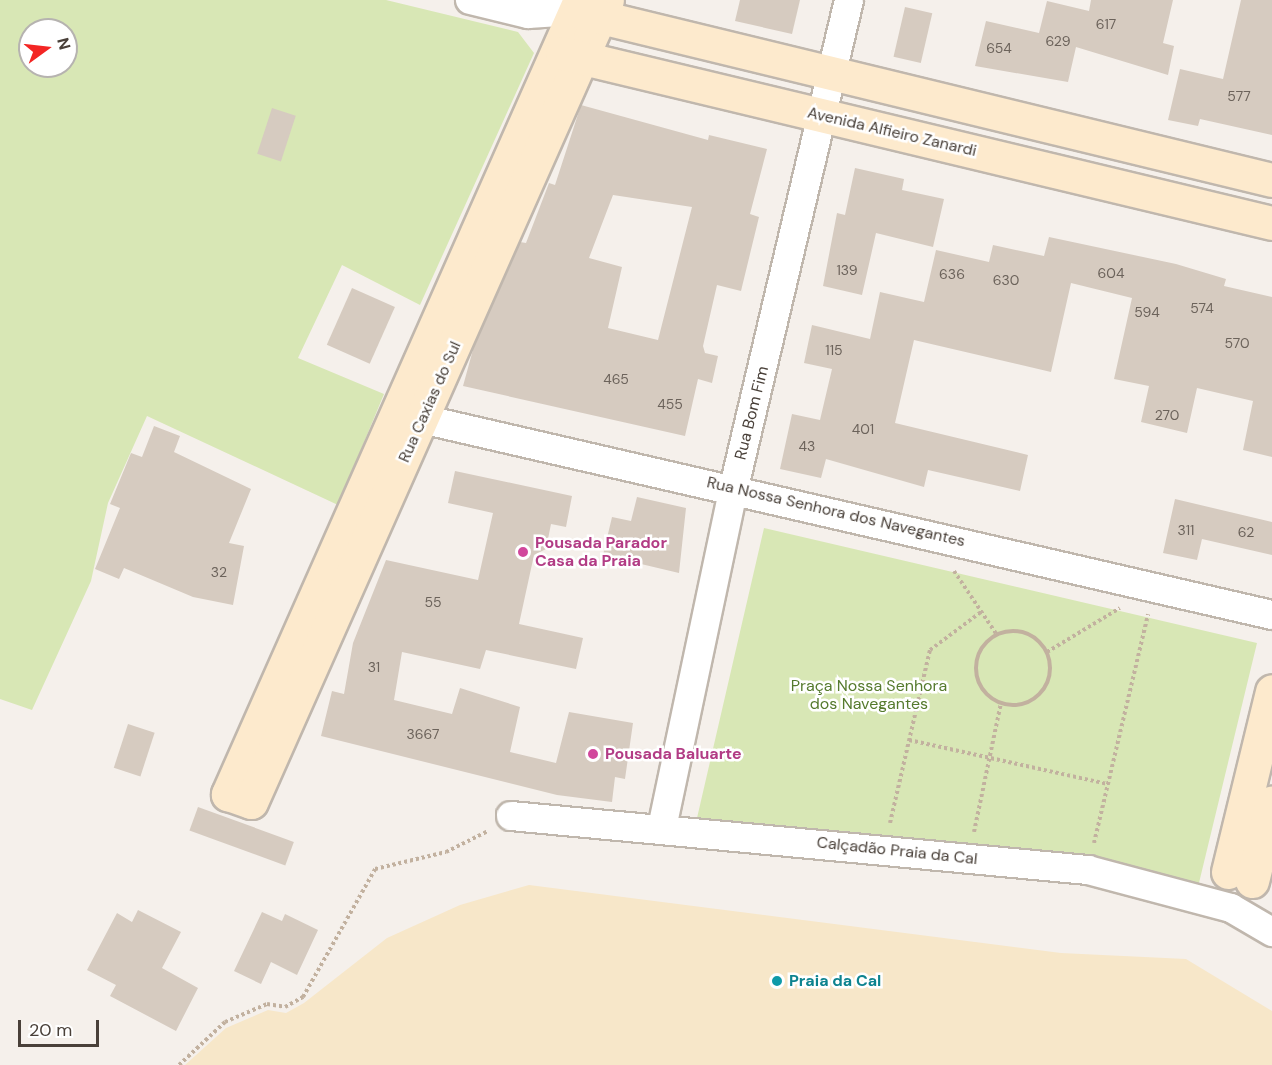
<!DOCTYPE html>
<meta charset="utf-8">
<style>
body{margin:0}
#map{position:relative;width:1272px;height:1065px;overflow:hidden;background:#f5f0eb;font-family:"DM Sans",sans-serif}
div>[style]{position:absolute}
.green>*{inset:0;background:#d8e7b5}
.sand>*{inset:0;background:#f7e7c9}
.building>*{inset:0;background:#d6cbc0;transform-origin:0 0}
.path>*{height:4px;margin-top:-2px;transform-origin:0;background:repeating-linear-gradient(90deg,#c2b19f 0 3px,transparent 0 6px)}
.path>.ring{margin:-2px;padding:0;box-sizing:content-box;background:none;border:4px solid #c2b19f;border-radius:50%}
.roads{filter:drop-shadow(2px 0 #c0b7ad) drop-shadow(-2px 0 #c0b7ad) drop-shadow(0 2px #c0b7ad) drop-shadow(0 -2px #c0b7ad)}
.street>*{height:28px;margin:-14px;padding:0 14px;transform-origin:14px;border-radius:14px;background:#fff}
.secondary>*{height:33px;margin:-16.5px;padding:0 16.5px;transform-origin:16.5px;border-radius:16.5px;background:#fdeacd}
.dots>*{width:16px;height:16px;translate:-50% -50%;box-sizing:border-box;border:3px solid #fff;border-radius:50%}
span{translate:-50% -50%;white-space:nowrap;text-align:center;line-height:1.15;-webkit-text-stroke:5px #fff;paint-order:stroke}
.number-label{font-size:14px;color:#6c635b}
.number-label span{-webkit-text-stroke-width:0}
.street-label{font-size:16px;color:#494039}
.hotel-label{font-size:16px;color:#b23c85;font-weight:700}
.left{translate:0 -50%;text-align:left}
.park-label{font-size:16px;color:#557a2d}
.culture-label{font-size:16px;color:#0d838f;font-weight:700}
.north{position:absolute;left:18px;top:18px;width:60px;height:60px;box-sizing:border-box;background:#fff;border:2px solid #b6b3b0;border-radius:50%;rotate:75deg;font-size:16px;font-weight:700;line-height:24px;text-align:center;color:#494039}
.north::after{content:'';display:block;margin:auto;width:21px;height:27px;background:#f32624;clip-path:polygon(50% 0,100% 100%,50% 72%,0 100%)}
.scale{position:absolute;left:18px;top:1020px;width:81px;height:27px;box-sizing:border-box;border:3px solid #494039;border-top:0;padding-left:8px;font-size:18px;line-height:21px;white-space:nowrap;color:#494039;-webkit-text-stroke:4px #fff;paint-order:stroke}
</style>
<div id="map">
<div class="green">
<div style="clip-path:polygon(evenodd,0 0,386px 0,518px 32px,534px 53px,420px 305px,342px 265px,298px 358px,384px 394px,338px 505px,147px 416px,108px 503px,91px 581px,32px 710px,0 699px,0 0,30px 30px,66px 30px,66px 66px,30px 66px,30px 30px)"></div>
<div style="clip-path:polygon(764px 528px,1257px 643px,1198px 887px,1078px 858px,697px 818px)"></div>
</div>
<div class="sand">
<div style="clip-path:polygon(529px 885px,1061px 953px,1186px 959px,1272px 1011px,1272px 1065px,185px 1065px,226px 1028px,268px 1010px,286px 1013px,304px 1003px,387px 938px,460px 905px)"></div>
</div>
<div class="building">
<div style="clip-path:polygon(740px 0,800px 0,792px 34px,735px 21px)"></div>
<div style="clip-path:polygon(1091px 0,1173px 0,1163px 43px,1174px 46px,1168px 75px,1076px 47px,1068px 82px,975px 66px,986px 21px,1039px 33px,1047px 1px,1089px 11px)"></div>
<div style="clip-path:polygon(1241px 0,1272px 0,1272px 135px,1200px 119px,1198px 126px,1168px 120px,1180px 69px,1223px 79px)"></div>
<div style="left:905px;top:7px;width:28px;height:51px;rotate:13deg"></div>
<div style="clip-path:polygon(evenodd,581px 105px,708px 140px,709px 135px,767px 149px,750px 214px,759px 217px,741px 291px,717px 285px,703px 346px,705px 353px,718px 356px,712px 383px,698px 379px,685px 436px,463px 386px,474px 346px,520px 242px,526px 243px,549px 183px,555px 185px,581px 105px,613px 195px,692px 207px,658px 340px,608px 328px,622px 267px,589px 258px,613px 195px)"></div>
<div style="left:272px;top:108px;width:25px;height:48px;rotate:18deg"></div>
<div style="clip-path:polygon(855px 168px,904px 179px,902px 190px,944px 199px,933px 247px,876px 233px,862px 295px,823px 286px,837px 213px,845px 215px)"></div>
<div style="clip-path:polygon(1049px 237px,1176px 264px,1226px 279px,1224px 286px,1272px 297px,1272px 457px,1243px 450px,1253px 401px,1197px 388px,1187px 433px,1141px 422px,1149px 386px,1114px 379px,1132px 298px,1071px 283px,1051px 372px,914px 340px,895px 423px,1028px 455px,1020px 491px,928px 470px,924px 487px,826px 459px,821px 478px,780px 469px,792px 414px,820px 420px,832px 369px,804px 363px,812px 325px,870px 339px,880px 292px,924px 302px,936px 250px,989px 262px,993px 245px,1044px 256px)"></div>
<div style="left:352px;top:288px;width:47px;height:62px;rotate:24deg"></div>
<div style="clip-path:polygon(154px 426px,180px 436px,174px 452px,251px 489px,229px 543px,244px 546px,233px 605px,193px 597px,124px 568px,119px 579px,95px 569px,120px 508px,110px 504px,131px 453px,142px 457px)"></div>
<div style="clip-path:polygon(455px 471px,572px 496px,566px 527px,551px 524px,546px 549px,534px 555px,519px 624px,583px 638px,576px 669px,486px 650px,480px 669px,402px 652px,394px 700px,452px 714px,460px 688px,520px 707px,510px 752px,556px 763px,569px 712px,633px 723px,625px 779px,615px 777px,612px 802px,557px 795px,321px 736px,332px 691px,344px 694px,353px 643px,386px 560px,478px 580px,493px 513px,448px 503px)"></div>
<div style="clip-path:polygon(637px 497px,686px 508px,679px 573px,603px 555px,612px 517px,631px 521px)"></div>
<div style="clip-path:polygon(1175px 499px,1272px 522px,1272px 555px,1202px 539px,1197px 560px,1163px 553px)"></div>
<div style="left:128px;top:724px;width:28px;height:46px;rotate:18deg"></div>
<div style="left:198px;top:807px;width:102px;height:25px;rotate:20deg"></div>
<div style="clip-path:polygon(138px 910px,181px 932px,162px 968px,198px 988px,176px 1031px,110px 996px,116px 985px,87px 970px,117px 913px,132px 922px)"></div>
<div style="clip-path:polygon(262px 912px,282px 921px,285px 914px,318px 930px,297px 975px,271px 962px,261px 984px,234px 971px)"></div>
</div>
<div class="path">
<div style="left:954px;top:571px;width:77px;rotate:56.1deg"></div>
<div class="ring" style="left:976px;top:631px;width:70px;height:70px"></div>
<div style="left:1047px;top:652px;width:85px;rotate:-31.1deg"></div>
<div style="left:909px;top:740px;width:204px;rotate:12.5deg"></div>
<div style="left:890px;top:823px;width:178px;rotate:-77deg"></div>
<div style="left:930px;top:650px;width:64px;rotate:-36.7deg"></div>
<div style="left:974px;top:832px;width:132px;rotate:-78.2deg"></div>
<div style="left:1094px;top:843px;width:235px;rotate:-76.7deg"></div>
<div style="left:179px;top:1065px;width:63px;rotate:-43.1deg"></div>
<div style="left:225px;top:1022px;width:46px;rotate:-23.2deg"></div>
<div style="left:267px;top:1004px;width:18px;rotate:9deg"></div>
<div style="left:285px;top:1007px;width:21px;rotate:-29deg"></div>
<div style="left:303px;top:997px;width:147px;rotate:-60.6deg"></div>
<div style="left:375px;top:869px;width:73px;rotate:-13.5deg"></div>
<div style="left:446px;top:852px;width:47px;rotate:-26.6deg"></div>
</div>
<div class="roads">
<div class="street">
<div style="left:470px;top:0;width:60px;rotate:13.6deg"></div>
<div style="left:528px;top:14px;width:47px;rotate:-3.7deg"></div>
<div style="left:400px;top:414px;width:895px;rotate:12.98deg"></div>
<div style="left:511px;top:816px;width:580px;rotate:5.35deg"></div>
<div style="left:1088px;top:870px;width:148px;rotate:14.9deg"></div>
<div style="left:1231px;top:908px;width:48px;rotate:30.3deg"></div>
<div style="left:662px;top:828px;width:349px;rotate:-78.1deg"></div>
<div style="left:734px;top:487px;width:500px;rotate:-76.71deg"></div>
</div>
<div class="secondary">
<div style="left:580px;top:0;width:869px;rotate:113.91deg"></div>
<div style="left:228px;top:794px;width:24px;rotate:19deg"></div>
<div style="left:251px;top:802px;width:877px;rotate:-66.06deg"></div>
<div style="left:580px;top:12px;width:712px;rotate:13.65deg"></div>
<div style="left:562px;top:53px;width:730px;rotate:13.47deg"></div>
<div style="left:1228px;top:872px;width:186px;rotate:-76.3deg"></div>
<div style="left:1252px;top:881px;width:81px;rotate:-75.8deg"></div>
</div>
</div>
<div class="dots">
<div style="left:523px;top:552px;background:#d1479c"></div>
<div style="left:593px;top:754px;background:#d1479c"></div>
<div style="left:777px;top:981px;background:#0f9aa8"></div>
</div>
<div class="number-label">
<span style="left:1106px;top:24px">617</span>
<span style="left:1058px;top:41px">629</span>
<span style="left:999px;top:48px">654</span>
<span style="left:1239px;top:96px">577</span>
<span style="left:847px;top:270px">139</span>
<span style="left:1111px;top:273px">604</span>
<span style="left:952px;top:274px">636</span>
<span style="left:1006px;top:280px">630</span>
<span style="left:1202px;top:308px">574</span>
<span style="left:1147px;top:312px">594</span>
<span style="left:1237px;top:343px">570</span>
<span style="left:834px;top:350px">115</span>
<span style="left:616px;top:379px">465</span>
<span style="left:670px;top:404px">455</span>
<span style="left:1167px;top:415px">270</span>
<span style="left:863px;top:429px">401</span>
<span style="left:807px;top:446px">43</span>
<span style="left:1186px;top:530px">311</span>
<span style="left:1246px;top:532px">62</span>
<span style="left:219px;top:572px">32</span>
<span style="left:433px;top:602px">55</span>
<span style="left:374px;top:667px">31</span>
<span style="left:423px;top:734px">3667</span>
</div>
<div class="street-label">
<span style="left:892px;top:132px;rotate:13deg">Avenida Alfieiro Zanardi</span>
<span style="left:430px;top:402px;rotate:-66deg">Rua Caxias do Sul</span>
<span style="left:752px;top:413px;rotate:-76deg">Rua Bom Fim</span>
<span style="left:836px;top:512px;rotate:13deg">Rua Nossa Senhora dos Navegantes</span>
<span style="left:897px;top:851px;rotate:6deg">Calçadão Praia da Cal</span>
</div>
<div class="hotel-label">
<span class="left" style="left:535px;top:552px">Pousada Parador<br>Casa da Praia</span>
<span class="left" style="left:605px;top:754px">Pousada Baluarte</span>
</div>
<div class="park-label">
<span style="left:869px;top:695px">Praça Nossa Senhora<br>dos Navegantes</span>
</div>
<div class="culture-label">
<span class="left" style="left:789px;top:981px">Praia da Cal</span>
</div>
<div class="north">N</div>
<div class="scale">20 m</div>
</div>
